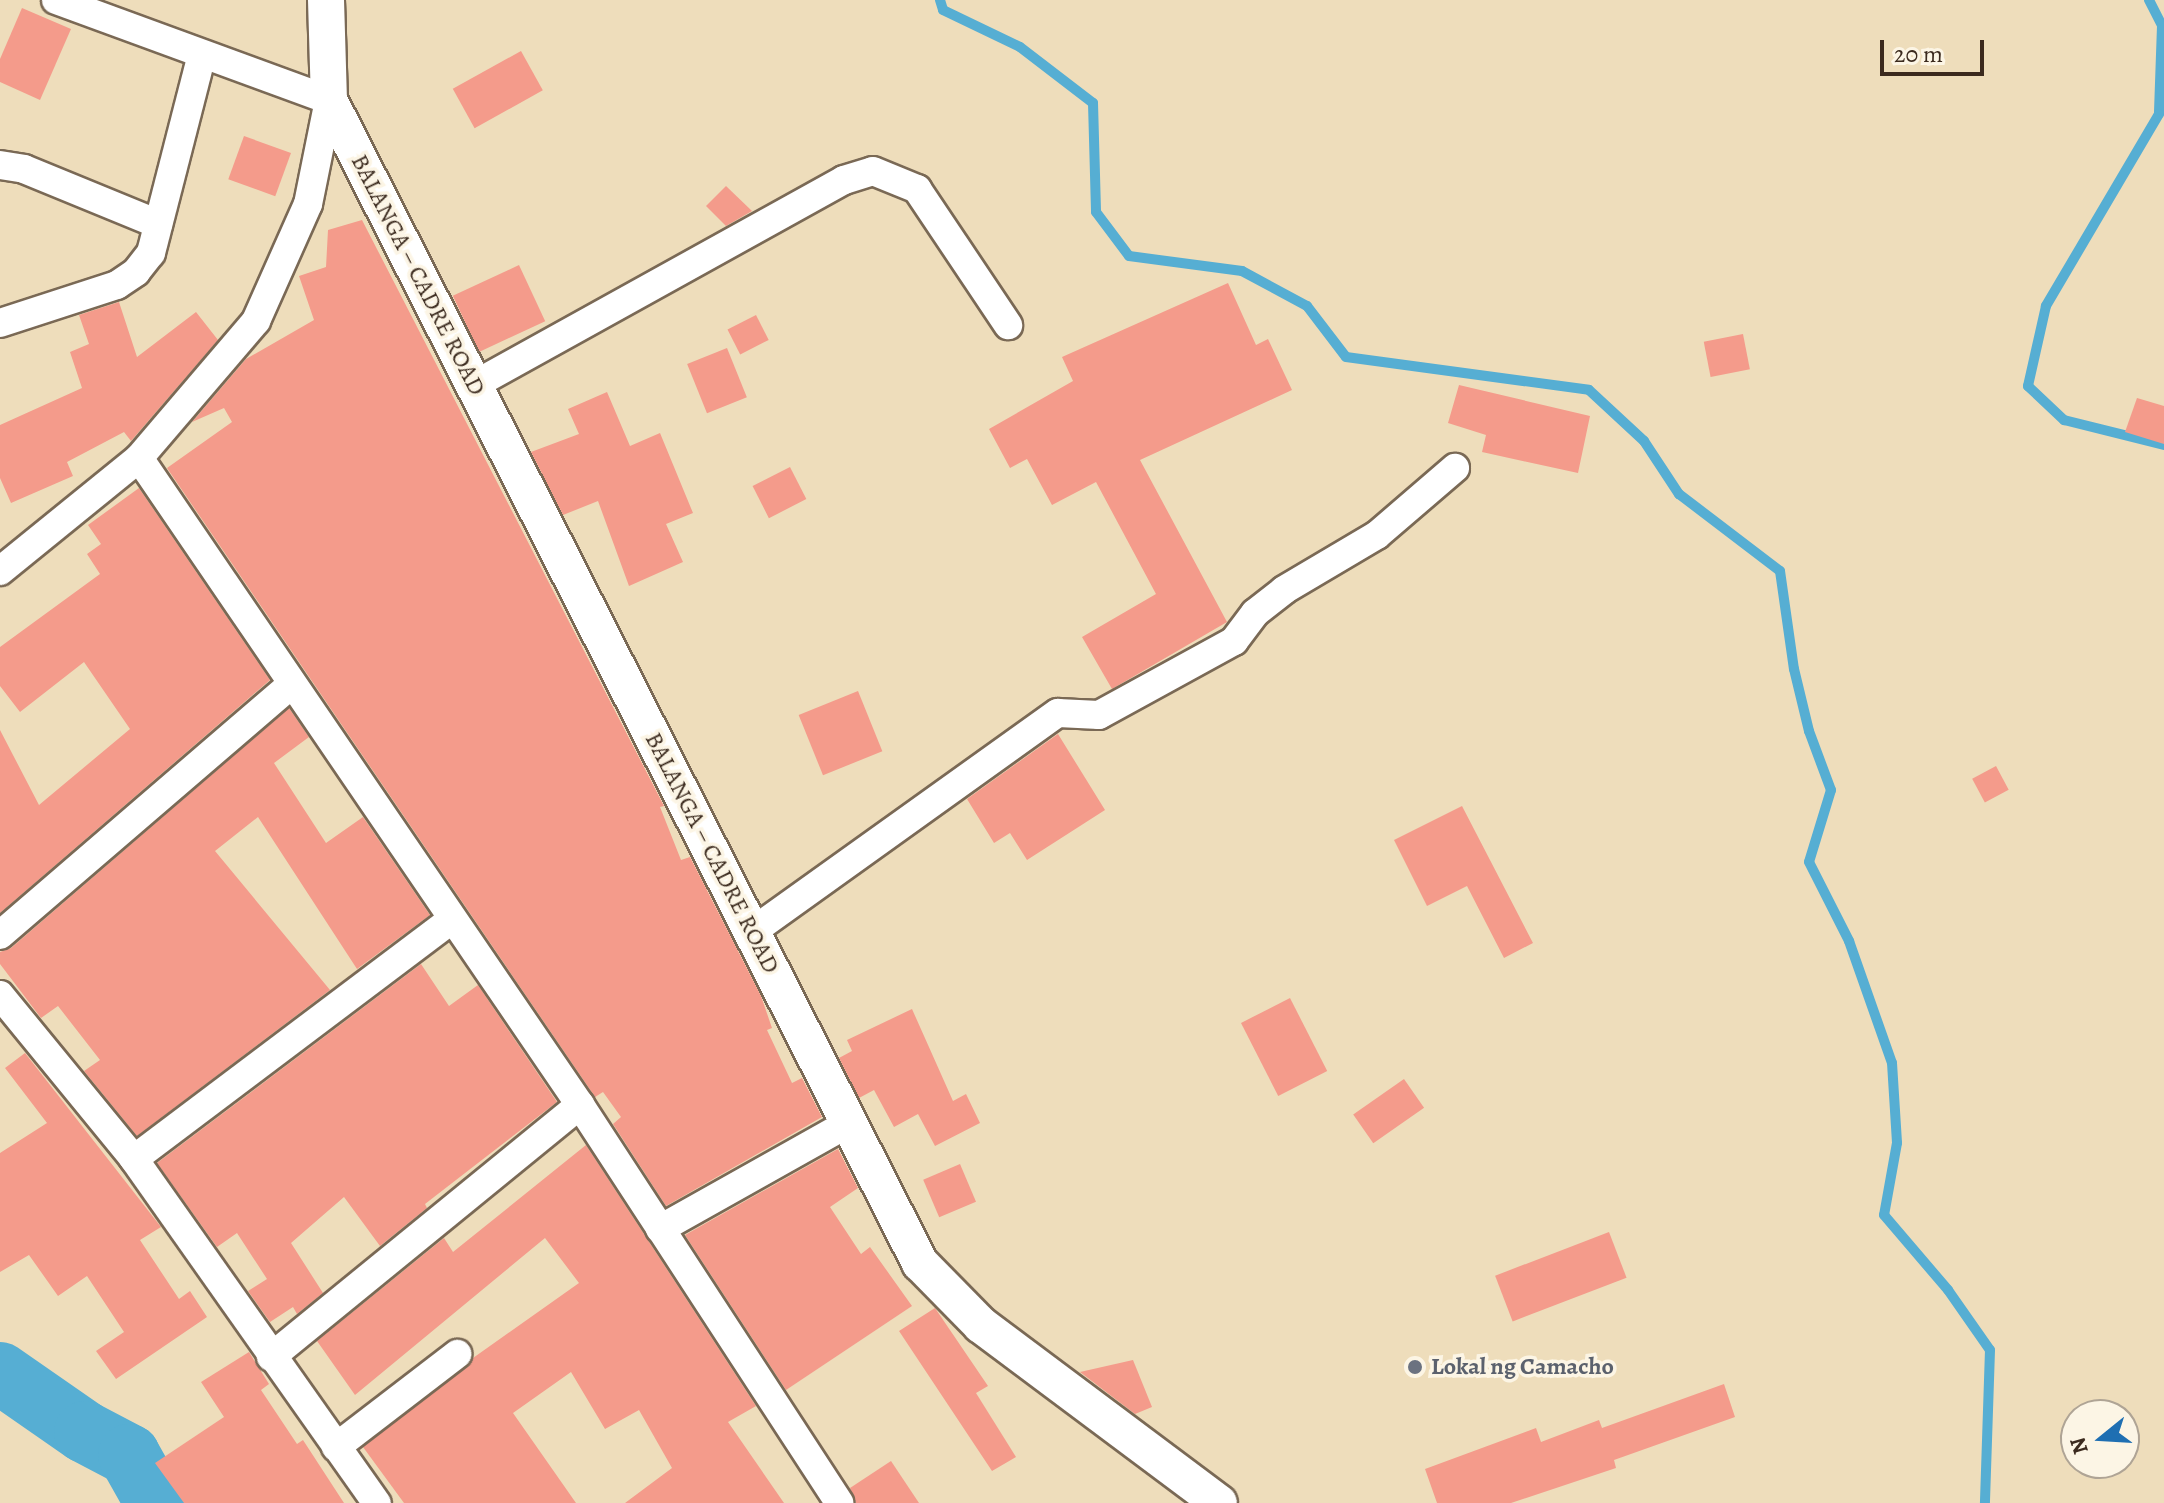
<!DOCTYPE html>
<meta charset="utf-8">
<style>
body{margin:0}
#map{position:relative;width:2164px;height:1503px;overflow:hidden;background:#edb;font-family:Alegreya,serif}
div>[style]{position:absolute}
.stream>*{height:10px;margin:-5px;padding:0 5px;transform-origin:5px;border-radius:5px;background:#56aed3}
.river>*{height:62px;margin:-31px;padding:0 31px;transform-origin:31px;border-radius:31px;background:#56aed3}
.building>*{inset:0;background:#f49b8b;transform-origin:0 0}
.roads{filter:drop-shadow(2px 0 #7a6955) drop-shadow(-2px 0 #7a6955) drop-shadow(0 2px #7a6955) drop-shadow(0 -2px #7a6955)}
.minor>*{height:28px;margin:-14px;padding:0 14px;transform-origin:14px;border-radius:14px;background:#fff}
.tertiary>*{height:36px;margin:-18px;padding:0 18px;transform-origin:18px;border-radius:18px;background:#fff}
.dots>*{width:22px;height:22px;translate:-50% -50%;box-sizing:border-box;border:4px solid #fcf5e5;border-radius:50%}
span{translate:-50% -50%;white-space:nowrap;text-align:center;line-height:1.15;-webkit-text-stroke:7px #fcf5e5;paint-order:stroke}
.street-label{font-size:24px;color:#3b2a1e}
.worship-label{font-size:24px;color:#5b616d;font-weight:700}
.left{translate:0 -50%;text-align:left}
.north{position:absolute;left:2060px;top:1399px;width:80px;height:80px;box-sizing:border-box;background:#fcf5e5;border:2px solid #afa495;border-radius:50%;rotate:252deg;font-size:22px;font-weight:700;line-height:32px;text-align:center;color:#3b2a1e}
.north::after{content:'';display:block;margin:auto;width:28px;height:36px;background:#1f6fb2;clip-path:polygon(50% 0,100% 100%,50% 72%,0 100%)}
.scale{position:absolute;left:1880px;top:40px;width:104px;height:36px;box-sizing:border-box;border:4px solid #3b2a1e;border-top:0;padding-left:10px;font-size:24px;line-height:28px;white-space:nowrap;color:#3b2a1e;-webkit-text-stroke:6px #fcf5e5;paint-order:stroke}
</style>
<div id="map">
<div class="stream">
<div style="left:940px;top:0;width:10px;rotate:73deg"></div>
<div style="left:943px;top:10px;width:85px;rotate:25.7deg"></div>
<div style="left:1020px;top:47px;width:92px;rotate:37.5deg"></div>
<div style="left:1093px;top:103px;width:109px;rotate:88.4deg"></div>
<div style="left:1096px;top:212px;width:55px;rotate:53.1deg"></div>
<div style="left:1129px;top:256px;width:114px;rotate:7.6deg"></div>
<div style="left:1242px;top:271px;width:74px;rotate:28.3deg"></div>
<div style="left:1307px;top:306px;width:64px;rotate:52.6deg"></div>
<div style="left:1346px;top:357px;width:245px;rotate:7.7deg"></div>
<div style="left:1589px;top:390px;width:75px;rotate:42.8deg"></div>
<div style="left:1644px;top:441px;width:64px;rotate:56.6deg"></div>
<div style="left:1679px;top:494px;width:127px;rotate:37.3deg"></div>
<div style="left:1780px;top:571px;width:99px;rotate:81.9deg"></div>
<div style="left:1794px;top:669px;width:64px;rotate:76.4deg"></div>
<div style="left:1809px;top:731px;width:63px;rotate:69.6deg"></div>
<div style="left:1831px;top:790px;width:75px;rotate:107deg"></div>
<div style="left:1809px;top:862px;width:89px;rotate:63.1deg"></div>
<div style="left:1849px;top:941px;width:129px;rotate:70.6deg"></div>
<div style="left:1892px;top:1063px;width:80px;rotate:86.4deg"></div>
<div style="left:1897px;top:1143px;width:73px;rotate:100.2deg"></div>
<div style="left:1884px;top:1215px;width:99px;rotate:49.5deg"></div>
<div style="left:1948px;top:1290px;width:73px;rotate:55deg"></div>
<div style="left:1990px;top:1350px;width:153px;rotate:91.9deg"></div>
<div style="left:2149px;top:0;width:29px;rotate:63deg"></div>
<div style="left:2162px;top:26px;width:88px;rotate:92deg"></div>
<div style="left:2159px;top:114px;width:223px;rotate:120.5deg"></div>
<div style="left:2046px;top:306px;width:82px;rotate:102.7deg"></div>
<div style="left:2028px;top:386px;width:50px;rotate:43.4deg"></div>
<div style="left:2064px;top:420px;width:103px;rotate:14deg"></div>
</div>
<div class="river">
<div style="left:0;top:1373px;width:103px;rotate:34.8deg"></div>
<div style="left:85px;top:1432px;width:50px;rotate:27.6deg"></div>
<div style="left:129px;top:1455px;width:55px;rotate:60.6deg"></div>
</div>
<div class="building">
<div style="clip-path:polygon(22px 8px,71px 29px,40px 100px,0 82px,0 59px)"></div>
<div style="left:521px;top:51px;width:45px;height:78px;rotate:61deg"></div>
<div style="left:244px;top:136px;width:50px;height:46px;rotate:20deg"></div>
<div style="clip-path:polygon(726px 186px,752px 211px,726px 226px,706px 206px)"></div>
<div style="clip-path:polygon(362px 220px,664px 806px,660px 807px,681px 860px,690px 857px,761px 996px,772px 1028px,767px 1030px,792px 1083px,802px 1078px,822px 1117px,666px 1206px,613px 1124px,621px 1117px,603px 1092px,595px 1097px,167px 468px,232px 422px,224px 408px,192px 422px,246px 359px,314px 320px,299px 276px,326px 267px,328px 230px)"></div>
<div style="left:519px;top:265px;width:62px;height:73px;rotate:65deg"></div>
<div style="clip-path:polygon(1228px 283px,1256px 345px,1268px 339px,1292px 390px,1140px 460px,1227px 622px,1112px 689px,1082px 637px,1156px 594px,1096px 482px,1052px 505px,1027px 459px,1010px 468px,989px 429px,1073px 381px,1062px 357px)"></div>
<div style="clip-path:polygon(119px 302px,137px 357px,196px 312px,218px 340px,131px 441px,124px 432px,67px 462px,73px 476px,11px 503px,0 478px,0 425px,82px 388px,70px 352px,89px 344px,79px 315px)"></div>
<div style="left:756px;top:315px;width:28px;height:32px;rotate:63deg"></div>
<div style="left:1743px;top:334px;width:36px;height:40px;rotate:79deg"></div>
<div style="left:727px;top:348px;width:53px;height:43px;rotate:68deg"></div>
<div style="clip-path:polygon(1459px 385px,1590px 416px,1578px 473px,1482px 452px,1486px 435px,1448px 423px)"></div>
<div style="clip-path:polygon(607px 392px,630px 446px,660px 433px,693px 513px,666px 524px,683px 562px,629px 586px,598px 501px,563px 515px,531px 452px,579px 434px,568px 409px)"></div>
<div style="clip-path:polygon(2137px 398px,2164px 406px,2164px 444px,2125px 432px)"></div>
<div style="left:790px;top:467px;width:36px;height:42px;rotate:63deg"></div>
<div style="clip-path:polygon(139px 488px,270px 680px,0 913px,0 730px,39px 805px,130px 729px,84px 662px,20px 712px,0 686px,0 647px,100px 574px,87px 554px,101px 544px,88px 525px)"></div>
<div style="left:858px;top:691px;width:65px;height:64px;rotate:68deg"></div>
<div style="clip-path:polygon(289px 708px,309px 737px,274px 763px,326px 843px,363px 817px,430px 915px,357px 969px,258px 817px,215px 851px,330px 990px,137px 1136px,84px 1071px,100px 1060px,58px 1006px,41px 1018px,0 964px,0 952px,11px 948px)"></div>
<div style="clip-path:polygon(1058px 734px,1105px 810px,1027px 860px,1010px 833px,994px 843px,967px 799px)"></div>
<div style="left:1996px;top:766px;width:27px;height:27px;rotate:62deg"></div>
<div style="clip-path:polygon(1462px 806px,1533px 943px,1504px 958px,1467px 886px,1427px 906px,1394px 840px)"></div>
<div style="clip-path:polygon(421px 964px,449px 1006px,478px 985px,557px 1102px,425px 1204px,427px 1208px,380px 1246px,344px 1197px,291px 1243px,323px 1293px,297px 1314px,293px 1307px,270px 1322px,248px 1291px,267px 1279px,237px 1233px,217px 1247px,157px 1163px)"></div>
<div style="left:1290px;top:998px;width:82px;height:55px;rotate:63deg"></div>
<div style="clip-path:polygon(912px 1009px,953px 1101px,966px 1094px,980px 1123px,935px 1146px,918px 1114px,894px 1127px,874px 1090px,859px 1098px,839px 1058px,852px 1051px,847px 1040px)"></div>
<div style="clip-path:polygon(25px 1053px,161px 1227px,140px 1240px,179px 1299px,190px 1291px,207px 1317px,116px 1379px,96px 1351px,124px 1332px,87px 1276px,58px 1296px,29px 1255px,0 1272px,0 1153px,47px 1123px,5px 1068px)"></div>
<div style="left:1404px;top:1079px;width:35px;height:62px;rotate:55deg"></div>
<div style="clip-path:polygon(586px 1145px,756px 1406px,728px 1422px,784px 1503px,625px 1503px,672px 1468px,639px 1410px,605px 1429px,571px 1372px,513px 1413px,576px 1503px,404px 1503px,363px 1447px,473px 1358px,579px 1283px,545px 1238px,355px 1395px,317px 1341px,444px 1238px,453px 1252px)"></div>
<div style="clip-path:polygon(838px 1149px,858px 1188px,830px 1207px,861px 1254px,870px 1247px,912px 1306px,786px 1390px,685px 1235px)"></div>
<div style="left:960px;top:1164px;width:41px;height:40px;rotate:67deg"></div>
<div style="left:1609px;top:1232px;width:49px;height:122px;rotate:69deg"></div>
<div style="clip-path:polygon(935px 1308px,988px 1386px,976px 1393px,1016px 1457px,992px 1471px,899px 1331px)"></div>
<div style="clip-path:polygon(249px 1352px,269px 1384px,261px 1390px,297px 1444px,303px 1440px,344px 1503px,184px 1503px,155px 1463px,224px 1417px,201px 1382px)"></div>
<div style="clip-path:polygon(1133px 1360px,1152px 1407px,1135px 1414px,1080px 1372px)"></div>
<div style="clip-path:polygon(1724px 1384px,1735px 1417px,1614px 1460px,1616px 1468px,1511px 1503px,1437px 1503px,1425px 1469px,1536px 1428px,1541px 1442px,1599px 1420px,1602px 1428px)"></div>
<div style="clip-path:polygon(891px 1461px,919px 1503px,856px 1503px,850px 1488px)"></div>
</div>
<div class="roads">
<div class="minor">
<div style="left:56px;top:0;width:291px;rotate:20.1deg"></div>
<div style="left:329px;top:100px;width:106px;rotate:101.4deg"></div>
<div style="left:308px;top:204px;width:128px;rotate:114deg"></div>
<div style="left:256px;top:321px;width:180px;rotate:130.5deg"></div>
<div style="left:139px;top:458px;width:783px;rotate:55.72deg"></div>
<div style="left:580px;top:1105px;width:475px;rotate:56.9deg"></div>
<div style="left:0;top:165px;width:24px;rotate:9deg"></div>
<div style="left:24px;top:169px;width:145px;rotate:22.3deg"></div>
<div style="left:0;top:323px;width:123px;rotate:-18deg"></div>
<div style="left:117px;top:285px;width:23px;rotate:-34deg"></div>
<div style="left:136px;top:272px;width:24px;rotate:-52deg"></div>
<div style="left:151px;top:253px;width:204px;rotate:-75.6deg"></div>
<div style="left:474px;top:385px;width:423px;rotate:-29deg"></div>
<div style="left:844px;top:180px;width:30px;rotate:-17deg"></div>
<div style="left:873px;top:171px;width:48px;rotate:22.2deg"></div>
<div style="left:917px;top:189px;width:164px;rotate:56.2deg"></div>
<div style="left:0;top:571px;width:179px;rotate:-39.1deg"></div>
<div style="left:753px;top:931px;width:375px;rotate:-35.6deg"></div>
<div style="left:1058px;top:713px;width:41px;rotate:2.8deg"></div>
<div style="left:1099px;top:715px;width:154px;rotate:-28.7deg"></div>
<div style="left:1234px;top:641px;width:35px;rotate:-53deg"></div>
<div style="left:1255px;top:613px;width:37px;rotate:-38deg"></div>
<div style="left:1284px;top:590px;width:108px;rotate:-30.6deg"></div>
<div style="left:1377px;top:535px;width:103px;rotate:-40.7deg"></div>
<div style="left:0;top:935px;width:381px;rotate:-40.7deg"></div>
<div style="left:0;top:995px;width:212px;rotate:50.7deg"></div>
<div style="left:134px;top:1159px;width:421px;rotate:54.8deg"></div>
<div style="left:134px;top:1159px;width:397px;rotate:-37deg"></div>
<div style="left:660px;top:1229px;width:217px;rotate:-29.3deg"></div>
<div style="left:271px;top:1357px;width:399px;rotate:-39.2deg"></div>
<div style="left:336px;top:1447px;width:153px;rotate:-37.5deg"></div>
</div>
<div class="tertiary">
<div style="left:326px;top:0;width:100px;rotate:88.3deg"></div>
<div style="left:329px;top:100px;width:1305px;rotate:63.06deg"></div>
<div style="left:920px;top:1263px;width:87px;rotate:45.5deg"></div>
<div style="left:981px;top:1325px;width:297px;rotate:36.8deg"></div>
</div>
</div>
<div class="dots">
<div style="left:1415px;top:1367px;background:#6b7280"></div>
</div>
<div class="street-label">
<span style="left:418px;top:275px;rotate:63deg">BALANGA – CADRE ROAD</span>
<span style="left:712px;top:853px;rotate:63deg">BALANGA – CADRE ROAD</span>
</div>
<div class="worship-label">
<span class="left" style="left:1431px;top:1367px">Lokal ng Camacho</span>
</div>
<div class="north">N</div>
<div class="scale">20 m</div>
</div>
